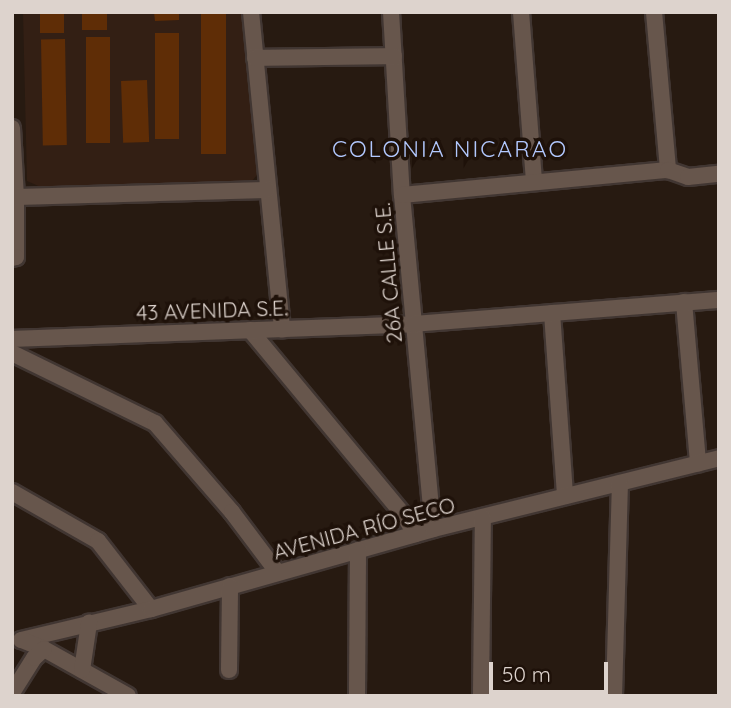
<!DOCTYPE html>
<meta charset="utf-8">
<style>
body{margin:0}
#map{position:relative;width:731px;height:708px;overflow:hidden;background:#271a11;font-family:Quicksand,sans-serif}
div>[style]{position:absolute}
.built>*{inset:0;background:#331f14}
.building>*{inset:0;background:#5f2d06;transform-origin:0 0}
.roads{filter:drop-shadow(2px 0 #413632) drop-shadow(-2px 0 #413632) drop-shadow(0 2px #413632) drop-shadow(0 -2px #413632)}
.street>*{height:16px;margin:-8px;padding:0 8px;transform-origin:8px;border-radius:8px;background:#67564c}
span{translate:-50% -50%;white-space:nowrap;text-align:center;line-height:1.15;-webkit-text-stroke:7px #1e1109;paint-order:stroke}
.street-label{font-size:21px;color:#ddd3cd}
.neighbourhood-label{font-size:23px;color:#b2c8fe;letter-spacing:2px}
.frame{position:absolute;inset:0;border:14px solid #ddd3cd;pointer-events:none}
.scale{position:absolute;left:489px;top:662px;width:119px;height:32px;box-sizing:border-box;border:4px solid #ddd3cd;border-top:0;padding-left:9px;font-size:21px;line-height:24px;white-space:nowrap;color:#ddd3cd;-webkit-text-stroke:5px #1e1109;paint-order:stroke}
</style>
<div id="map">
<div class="built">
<div style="clip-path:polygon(23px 12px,243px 12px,257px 175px,251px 182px,43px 188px,27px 181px)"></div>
</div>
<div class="building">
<div style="left:40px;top:12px;width:24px;height:21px"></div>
<div style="left:82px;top:12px;width:25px;height:18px"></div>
<div style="clip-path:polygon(154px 12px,179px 12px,179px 20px,155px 21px)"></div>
<div style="left:201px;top:12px;width:25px;height:142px"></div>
<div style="left:155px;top:33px;width:24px;height:106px"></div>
<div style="left:86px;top:37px;width:24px;height:106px"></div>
<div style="left:65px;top:39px;width:106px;height:24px;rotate:89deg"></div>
<div style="left:147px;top:80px;width:62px;height:26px;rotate:88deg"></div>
</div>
<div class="roads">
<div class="street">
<div style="left:251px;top:12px;width:319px;rotate:84.4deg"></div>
<div style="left:391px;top:12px;width:183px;rotate:86.6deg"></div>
<div style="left:402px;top:195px;width:335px;rotate:84.7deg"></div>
<div style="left:521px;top:12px;width:170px;rotate:85.6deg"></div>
<div style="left:654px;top:12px;width:159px;rotate:84.9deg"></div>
<div style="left:255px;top:58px;width:139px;rotate:-0.8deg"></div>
<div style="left:12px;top:128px;width:69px;rotate:86.7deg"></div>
<div style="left:16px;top:197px;width:60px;rotate:90deg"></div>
<div style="left:16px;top:257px;width:4px;rotate:166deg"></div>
<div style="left:402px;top:195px;width:267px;rotate:-5.4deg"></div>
<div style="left:668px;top:170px;width:21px;rotate:19deg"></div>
<div style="left:688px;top:177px;width:31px;rotate:-6deg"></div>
<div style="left:16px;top:197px;width:251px;rotate:-1.6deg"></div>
<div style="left:684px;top:302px;width:162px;rotate:85deg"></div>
<div style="left:552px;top:313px;width:183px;rotate:85.9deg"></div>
<div style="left:250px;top:330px;width:243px;rotate:50.3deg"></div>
<div style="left:405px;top:517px;width:20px;rotate:60deg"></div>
<div style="left:12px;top:339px;width:401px;rotate:-2.1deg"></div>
<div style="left:413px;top:324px;width:307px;rotate:-4.5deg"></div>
<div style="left:12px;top:353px;width:159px;rotate:26.1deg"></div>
<div style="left:155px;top:423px;width:118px;rotate:49.1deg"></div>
<div style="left:232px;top:512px;width:76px;rotate:53deg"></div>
<div style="left:12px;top:492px;width:99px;rotate:29.7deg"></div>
<div style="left:98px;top:541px;width:86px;rotate:52.1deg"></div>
<div style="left:21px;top:640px;width:134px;rotate:-13.4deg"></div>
<div style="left:151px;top:609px;width:293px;rotate:-15.8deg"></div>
<div style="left:433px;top:529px;width:295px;rotate:-13.9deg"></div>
<div style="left:22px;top:640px;width:24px;rotate:22deg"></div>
<div style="left:44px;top:649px;width:96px;rotate:29.2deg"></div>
<div style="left:82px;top:670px;width:48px;rotate:-81.5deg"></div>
<div style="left:229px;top:670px;width:84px;rotate:-89.3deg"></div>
<div style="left:12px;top:693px;width:41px;rotate:-57.8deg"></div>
<div style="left:34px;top:658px;width:13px;rotate:-42deg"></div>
<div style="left:357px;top:696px;width:146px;rotate:-89.6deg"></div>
<div style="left:481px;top:696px;width:179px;rotate:-89.4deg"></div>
<div style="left:614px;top:696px;width:213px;rotate:-88.4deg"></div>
</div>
</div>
<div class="street-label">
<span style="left:388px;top:273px;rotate:-95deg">26A CALLE S.E.</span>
<span style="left:212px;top:310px;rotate:-2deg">43 AVENIDA S.E.</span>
<span style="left:364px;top:528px;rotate:-15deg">AVENIDA RÍO SECO</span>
</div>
<div class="neighbourhood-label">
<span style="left:450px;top:149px">COLONIA NICARAO</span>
</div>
<div class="frame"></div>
<div class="scale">50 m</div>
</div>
